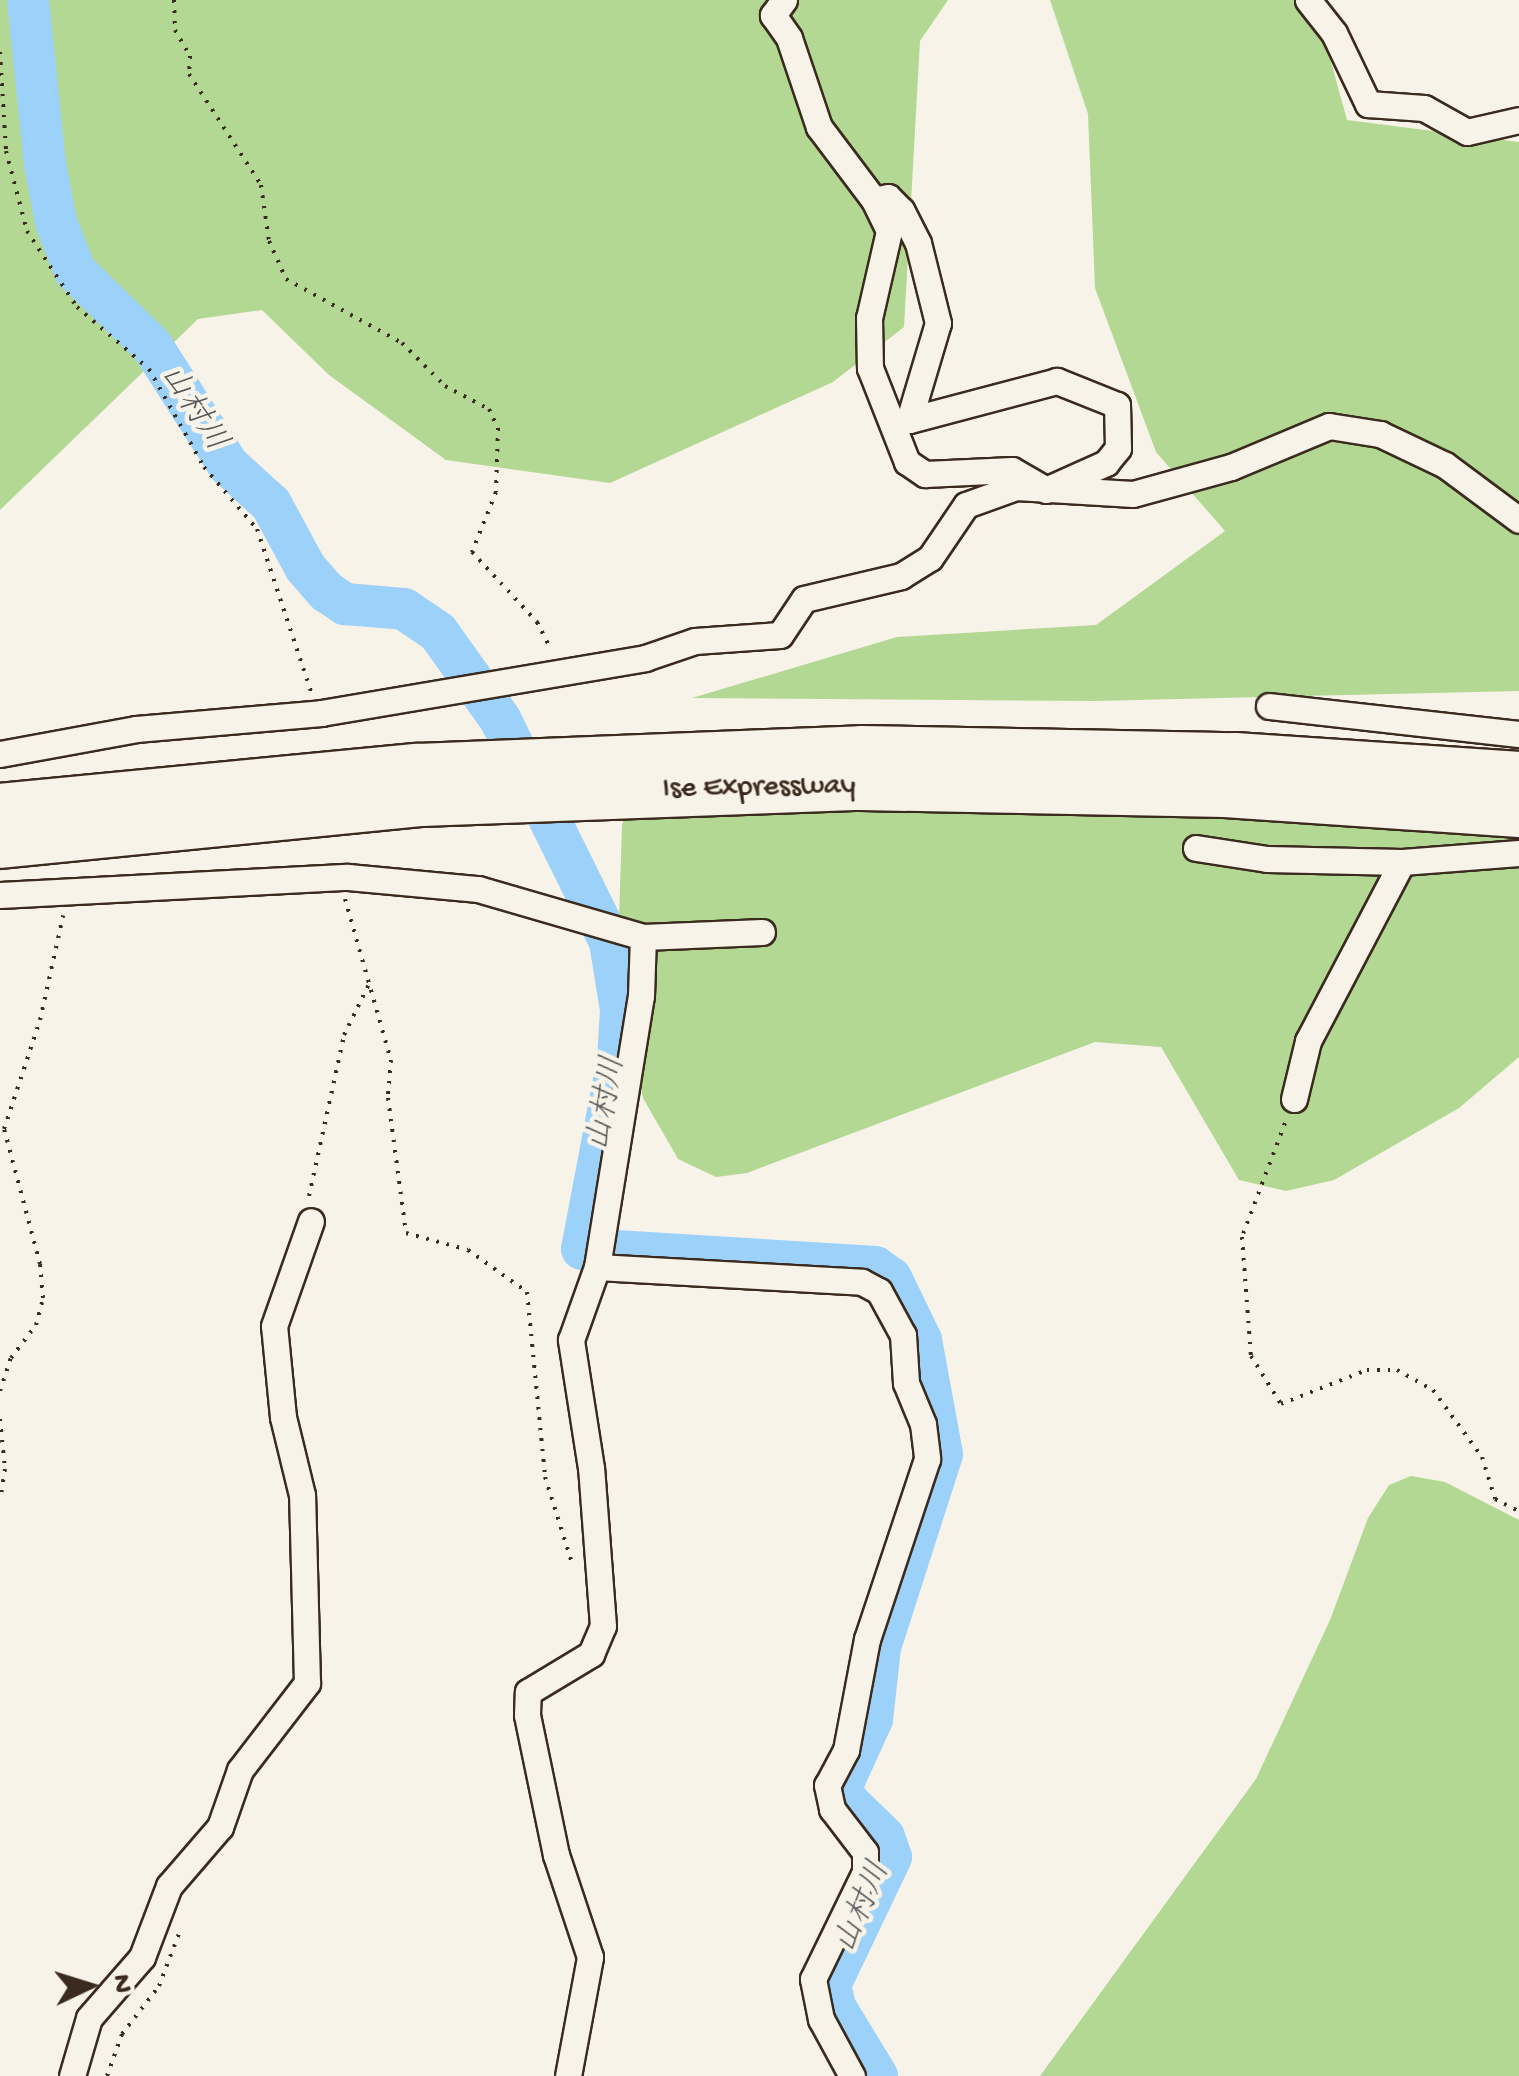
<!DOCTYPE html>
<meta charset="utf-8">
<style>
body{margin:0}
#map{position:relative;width:1519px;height:2076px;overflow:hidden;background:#f7f3e8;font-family:"Gochi Hand","Klee One",sans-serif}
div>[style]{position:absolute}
.green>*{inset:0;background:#b3d893}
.river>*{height:42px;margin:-21px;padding:0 21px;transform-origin:21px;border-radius:21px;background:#9cd1fa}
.path>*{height:4px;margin-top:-2px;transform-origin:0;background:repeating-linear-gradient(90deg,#3b2a1e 0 2.5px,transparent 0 10.5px)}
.roads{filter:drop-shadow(2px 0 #3b2a1e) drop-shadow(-2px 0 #3b2a1e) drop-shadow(0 2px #3b2a1e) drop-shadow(0 -2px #3b2a1e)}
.minor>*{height:25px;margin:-12.5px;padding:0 12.5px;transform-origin:12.5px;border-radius:12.5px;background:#f7f3e8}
.motorway>*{height:48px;margin:-24px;padding:0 24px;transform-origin:24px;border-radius:24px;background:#f7f3e8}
span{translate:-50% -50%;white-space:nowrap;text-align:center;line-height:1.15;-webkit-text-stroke:9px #f7f3e8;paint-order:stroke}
.street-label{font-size:30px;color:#3b2a1e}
.water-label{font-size:32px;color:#535455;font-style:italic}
.north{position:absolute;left:40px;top:1936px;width:100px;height:100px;-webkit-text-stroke:8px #f7f3e8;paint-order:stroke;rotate:86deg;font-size:28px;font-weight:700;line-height:40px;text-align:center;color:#3b2a1e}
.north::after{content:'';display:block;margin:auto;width:35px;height:45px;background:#3b2a1e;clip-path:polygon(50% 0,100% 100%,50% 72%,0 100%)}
</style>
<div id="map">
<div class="green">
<div style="clip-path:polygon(0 0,948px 0,920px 41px,904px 327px,833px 382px,610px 483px,446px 460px,329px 375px,262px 310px,198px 319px,0 510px)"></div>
<div style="clip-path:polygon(1050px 0,1314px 0,1347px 120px,1519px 142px,1519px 691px,1095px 701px,692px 698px,897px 637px,1096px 625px,1225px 531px,1156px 452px,1095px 288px,1088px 114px)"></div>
<div style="clip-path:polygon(642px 761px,1519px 824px,1519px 1057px,1459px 1108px,1334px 1180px,1286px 1191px,1239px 1180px,1161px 1047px,1095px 1042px,747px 1173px,716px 1177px,678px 1159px,643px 1098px,627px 1022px,619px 919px,622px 825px)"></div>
<div style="clip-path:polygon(1411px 1476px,1445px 1482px,1519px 1520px,1519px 2076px,1040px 2076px,1256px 1779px,1330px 1620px,1368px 1518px,1389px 1485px)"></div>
</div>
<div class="river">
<div style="left:28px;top:0;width:165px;rotate:84.1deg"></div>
<div style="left:45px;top:164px;width:59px;rotate:79.3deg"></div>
<div style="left:56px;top:222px;width:53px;rotate:68.8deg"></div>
<div style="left:75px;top:271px;width:107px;rotate:44.2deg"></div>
<div style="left:152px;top:346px;width:141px;rotate:57.4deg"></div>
<div style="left:228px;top:465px;width:58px;rotate:42.2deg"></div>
<div style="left:271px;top:504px;width:72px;rotate:61.6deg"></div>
<div style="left:305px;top:567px;width:33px;rotate:49deg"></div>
<div style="left:327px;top:592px;width:22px;rotate:34deg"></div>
<div style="left:345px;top:604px;width:59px;rotate:4.8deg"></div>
<div style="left:404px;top:609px;width:41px;rotate:34.1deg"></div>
<div style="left:438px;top:632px;width:107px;rotate:54.5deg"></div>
<div style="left:500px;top:719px;width:249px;rotate:63.7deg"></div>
<div style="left:610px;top:942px;width:69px;rotate:80.8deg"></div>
<div style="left:621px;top:1010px;width:49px;rotate:93.5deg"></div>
<div style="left:618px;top:1059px;width:193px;rotate:100.7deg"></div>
<div style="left:582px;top:1249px;width:294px;rotate:3.5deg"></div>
<div style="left:875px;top:1267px;width:19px;rotate:35deg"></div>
<div style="left:891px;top:1278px;width:69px;rotate:64.2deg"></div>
<div style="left:921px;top:1340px;width:116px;rotate:79.6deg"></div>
<div style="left:942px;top:1454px;width:203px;rotate:107.8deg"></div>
<div style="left:880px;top:1647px;width:72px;rotate:96.3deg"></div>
<div style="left:872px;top:1719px;width:70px;rotate:114.4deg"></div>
<div style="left:843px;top:1783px;width:15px;rotate:86deg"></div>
<div style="left:844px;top:1798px;width:56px;rotate:44.3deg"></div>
<div style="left:884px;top:1837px;width:21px;rotate:71deg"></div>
<div style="left:891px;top:1857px;width:142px;rotate:115.5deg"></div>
<div style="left:830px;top:1985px;width:23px;rotate:77deg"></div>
<div style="left:835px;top:2007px;width:81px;rotate:58.7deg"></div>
</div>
<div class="path">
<div style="left:174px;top:0;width:30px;rotate:88deg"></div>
<div style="left:175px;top:30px;width:30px;rotate:60deg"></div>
<div style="left:190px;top:56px;width:18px;rotate:93deg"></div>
<div style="left:189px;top:74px;width:132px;rotate:57deg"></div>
<div style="left:261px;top:185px;width:57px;rotate:81.9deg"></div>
<div style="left:269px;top:241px;width:42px;rotate:65.9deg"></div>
<div style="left:286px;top:279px;width:132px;rotate:28.9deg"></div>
<div style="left:402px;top:343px;width:61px;rotate:45deg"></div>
<div style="left:445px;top:386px;width:50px;rotate:27.6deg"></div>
<div style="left:489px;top:409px;width:21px;rotate:65deg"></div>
<div style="left:498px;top:428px;width:64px;rotate:91.8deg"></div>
<div style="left:496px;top:492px;width:65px;rotate:111.8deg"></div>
<div style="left:472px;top:552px;width:96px;rotate:47.1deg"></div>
<div style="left:537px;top:622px;width:29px;rotate:63deg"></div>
<div style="left:0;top:52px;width:99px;rotate:86.5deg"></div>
<div style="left:6px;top:151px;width:83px;rotate:75.3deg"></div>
<div style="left:27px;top:231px;width:91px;rotate:56.7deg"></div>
<div style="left:77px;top:307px;width:95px;rotate:40.7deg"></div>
<div style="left:149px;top:369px;width:112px;rotate:60.7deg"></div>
<div style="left:204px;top:467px;width:82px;rotate:49.5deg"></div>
<div style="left:257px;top:529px;width:171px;rotate:71.6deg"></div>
<div style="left:345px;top:899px;width:167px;rotate:74.1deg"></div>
<div style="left:391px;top:1060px;width:38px;rotate:95deg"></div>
<div style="left:388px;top:1098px;width:136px;rotate:82.4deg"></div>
<div style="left:406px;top:1233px;width:64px;rotate:15.3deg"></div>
<div style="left:468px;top:1250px;width:72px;rotate:35.4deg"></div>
<div style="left:527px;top:1292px;width:186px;rotate:84.4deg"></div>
<div style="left:545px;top:1477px;width:90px;rotate:72.6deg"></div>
<div style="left:1285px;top:1123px;width:122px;rotate:110.7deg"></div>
<div style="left:1242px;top:1237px;width:119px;rotate:85.7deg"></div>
<div style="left:1251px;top:1356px;width:57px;rotate:58deg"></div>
<div style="left:1281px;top:1404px;width:92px;rotate:-21.6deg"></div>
<div style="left:1367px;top:1370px;width:30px"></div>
<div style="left:1397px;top:1370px;width:41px;rotate:29.1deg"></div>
<div style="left:1433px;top:1390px;width:83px;rotate:53.8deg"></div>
<div style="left:1482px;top:1457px;width:44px;rotate:72.8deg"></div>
<div style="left:1495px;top:1499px;width:27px;rotate:27deg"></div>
<div style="left:309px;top:1196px;width:165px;rotate:-77.7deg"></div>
<div style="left:344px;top:1035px;width:55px;rotate:-63.9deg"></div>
<div style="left:0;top:1391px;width:35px;rotate:-72deg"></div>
<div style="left:11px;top:1358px;width:41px;rotate:-52.9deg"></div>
<div style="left:36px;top:1325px;width:28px;rotate:-75deg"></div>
<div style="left:43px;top:1298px;width:34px;rotate:-95deg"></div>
<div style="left:40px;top:1264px;width:140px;rotate:-104.9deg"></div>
<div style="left:4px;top:1129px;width:115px;rotate:-71.7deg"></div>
<div style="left:40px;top:1020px;width:107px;rotate:-77.5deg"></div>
<div style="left:0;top:1419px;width:50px;rotate:84.3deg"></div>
<div style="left:5px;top:1469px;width:30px;rotate:99deg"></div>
<div style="left:107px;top:2076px;width:45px;rotate:-70.3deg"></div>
<div style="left:122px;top:2034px;width:61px;rotate:-52.4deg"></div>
<div style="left:159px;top:1986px;width:59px;rotate:-69.1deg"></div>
</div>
<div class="roads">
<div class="minor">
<div style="left:784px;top:0;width:19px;rotate:126deg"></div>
<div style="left:773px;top:15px;width:28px;rotate:55deg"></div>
<div style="left:789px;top:38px;width:94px;rotate:71.4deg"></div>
<div style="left:819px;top:127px;width:91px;rotate:53deg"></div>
<div style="left:874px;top:200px;width:34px;rotate:64deg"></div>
<div style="left:889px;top:231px;width:89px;rotate:102.9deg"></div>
<div style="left:869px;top:318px;width:50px;rotate:88.9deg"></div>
<div style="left:870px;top:368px;width:101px;rotate:68.5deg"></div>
<div style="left:907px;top:462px;width:22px;rotate:34deg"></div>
<div style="left:925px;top:474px;width:87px;rotate:-2.6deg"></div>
<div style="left:1012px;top:470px;width:39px;rotate:30deg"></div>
<div style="left:1046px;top:490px;width:66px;rotate:-24.2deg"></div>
<div style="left:1106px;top:463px;width:19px;rotate:-51deg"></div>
<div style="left:1118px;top:448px;width:43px;rotate:-91.3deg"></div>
<div style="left:1117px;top:405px;width:65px;rotate:-158.2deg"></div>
<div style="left:1057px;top:381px;width:153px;rotate:165.2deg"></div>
<div style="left:909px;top:420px;width:101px;rotate:-73.4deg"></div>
<div style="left:938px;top:323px;width:82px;rotate:-104deg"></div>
<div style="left:918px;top:243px;width:37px;rotate:-117deg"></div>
<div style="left:901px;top:210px;width:18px;rotate:-135deg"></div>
<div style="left:888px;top:197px;width:14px;rotate:168deg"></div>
<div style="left:1308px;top:0;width:42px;rotate:51.8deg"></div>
<div style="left:1334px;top:33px;width:79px;rotate:64.4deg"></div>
<div style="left:1368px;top:104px;width:56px;rotate:4.1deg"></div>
<div style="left:1424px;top:108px;width:49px;rotate:29.2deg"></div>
<div style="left:1467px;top:132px;width:53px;rotate:-13deg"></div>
<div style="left:1269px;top:706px;width:252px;rotate:6.4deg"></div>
<div style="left:0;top:754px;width:138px;rotate:-10.4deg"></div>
<div style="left:136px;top:729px;width:186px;rotate:-4.9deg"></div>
<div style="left:321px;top:713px;width:329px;rotate:-9.6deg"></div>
<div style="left:645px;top:658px;width:53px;rotate:-18.8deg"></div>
<div style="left:695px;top:641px;width:85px;rotate:-4deg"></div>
<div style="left:780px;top:635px;width:43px;rotate:-56.3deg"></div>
<div style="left:804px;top:599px;width:100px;rotate:-13.3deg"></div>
<div style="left:901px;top:576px;width:34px;rotate:-32deg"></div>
<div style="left:930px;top:558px;width:64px;rotate:-55.8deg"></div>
<div style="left:966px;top:505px;width:53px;rotate:-19.8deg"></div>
<div style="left:1016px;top:487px;width:117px;rotate:3.4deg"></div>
<div style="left:1133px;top:494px;width:102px;rotate:-15.4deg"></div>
<div style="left:1231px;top:467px;width:106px;rotate:-22.7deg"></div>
<div style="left:1329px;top:426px;width:52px;rotate:8.9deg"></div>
<div style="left:1380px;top:434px;width:72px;rotate:25.5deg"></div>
<div style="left:1445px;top:465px;width:92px;rotate:36.6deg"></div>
<div style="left:1196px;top:848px;width:72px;rotate:8.8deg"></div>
<div style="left:1267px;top:859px;width:135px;rotate:1.3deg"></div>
<div style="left:1402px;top:862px;width:117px;rotate:-4.4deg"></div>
<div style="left:0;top:895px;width:348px;rotate:-3deg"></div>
<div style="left:348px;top:877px;width:131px;rotate:5.3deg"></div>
<div style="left:478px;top:889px;width:172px;rotate:16.2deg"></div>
<div style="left:643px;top:937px;width:119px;rotate:-2.4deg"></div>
<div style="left:1294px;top:1099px;width:60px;rotate:-76.4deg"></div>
<div style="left:1308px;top:1041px;width:202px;rotate:-62.3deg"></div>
<div style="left:597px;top:1267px;width:265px;rotate:3.2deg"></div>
<div style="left:862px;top:1282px;width:19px;rotate:28deg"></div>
<div style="left:879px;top:1291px;width:50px;rotate:61.4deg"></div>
<div style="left:903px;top:1335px;width:48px;rotate:86.4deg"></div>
<div style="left:906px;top:1383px;width:44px;rotate:67.5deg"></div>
<div style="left:923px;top:1424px;width:35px;rotate:83deg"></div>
<div style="left:927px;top:1459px;width:190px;rotate:108.4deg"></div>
<div style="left:867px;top:1639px;width:113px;rotate:100.7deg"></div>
<div style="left:846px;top:1750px;width:40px;rotate:118deg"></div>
<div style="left:827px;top:1785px;width:25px;rotate:78deg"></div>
<div style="left:832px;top:1809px;width:54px;rotate:52.5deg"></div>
<div style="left:865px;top:1852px;width:20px;rotate:90deg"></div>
<div style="left:865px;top:1872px;width:119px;rotate:115.9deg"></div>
<div style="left:813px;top:1979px;width:41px;rotate:78.7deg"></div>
<div style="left:821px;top:2019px;width:65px;rotate:61.5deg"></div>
<div style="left:72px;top:2076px;width:60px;rotate:-73.7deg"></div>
<div style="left:89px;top:2018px;width:81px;rotate:-49deg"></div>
<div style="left:142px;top:1957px;width:76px;rotate:-69.2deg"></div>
<div style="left:169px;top:1886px;width:78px;rotate:-49.2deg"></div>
<div style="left:220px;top:1827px;width:60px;rotate:-70.7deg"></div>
<div style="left:240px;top:1770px;width:110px;rotate:-52.4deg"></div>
<div style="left:307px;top:1683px;width:188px;rotate:-91.5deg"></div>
<div style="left:302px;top:1495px;width:80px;rotate:-103.7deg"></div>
<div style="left:283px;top:1417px;width:91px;rotate:-95.6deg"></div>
<div style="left:274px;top:1326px;width:111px;rotate:-70.6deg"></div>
<div style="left:568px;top:2076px;width:121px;rotate:-79.5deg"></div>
<div style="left:590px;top:1957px;width:108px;rotate:-108.4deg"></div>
<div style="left:556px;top:1855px;width:143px;rotate:-101.7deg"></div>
<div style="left:527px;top:1715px;width:23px;rotate:-88deg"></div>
<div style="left:528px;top:1692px;width:74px;rotate:-31.1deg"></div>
<div style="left:591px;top:1654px;width:30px;rotate:-67deg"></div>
<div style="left:603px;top:1626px;width:158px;rotate:-94.3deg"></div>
<div style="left:591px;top:1468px;width:130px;rotate:-98.9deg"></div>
<div style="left:571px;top:1340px;width:77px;rotate:-70.4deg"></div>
<div style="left:597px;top:1267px;width:275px;rotate:-80.8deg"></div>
<div style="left:641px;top:996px;width:59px;rotate:-88.1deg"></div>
</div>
<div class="motorway">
<div style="left:0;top:808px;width:420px;rotate:-5.5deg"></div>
<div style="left:418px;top:768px;width:443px;rotate:-2.3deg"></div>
<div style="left:861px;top:750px;width:374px;rotate:1.1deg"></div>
<div style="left:1235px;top:757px;width:285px;rotate:3.8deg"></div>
<div style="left:0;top:844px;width:423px;rotate:-5.7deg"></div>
<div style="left:421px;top:802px;width:440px;rotate:-2.1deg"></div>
<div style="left:861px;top:786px;width:364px;rotate:1.1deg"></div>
<div style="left:1225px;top:793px;width:295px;rotate:3.9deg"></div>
</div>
</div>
<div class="street-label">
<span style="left:759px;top:789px;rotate:-1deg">Ise Expressway</span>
</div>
<div class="water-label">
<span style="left:192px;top:409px;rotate:57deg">山村川</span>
<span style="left:608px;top:1104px;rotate:-80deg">山村川</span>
<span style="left:864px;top:1908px;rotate:-67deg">山村川</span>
</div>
<div class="north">N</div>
</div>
